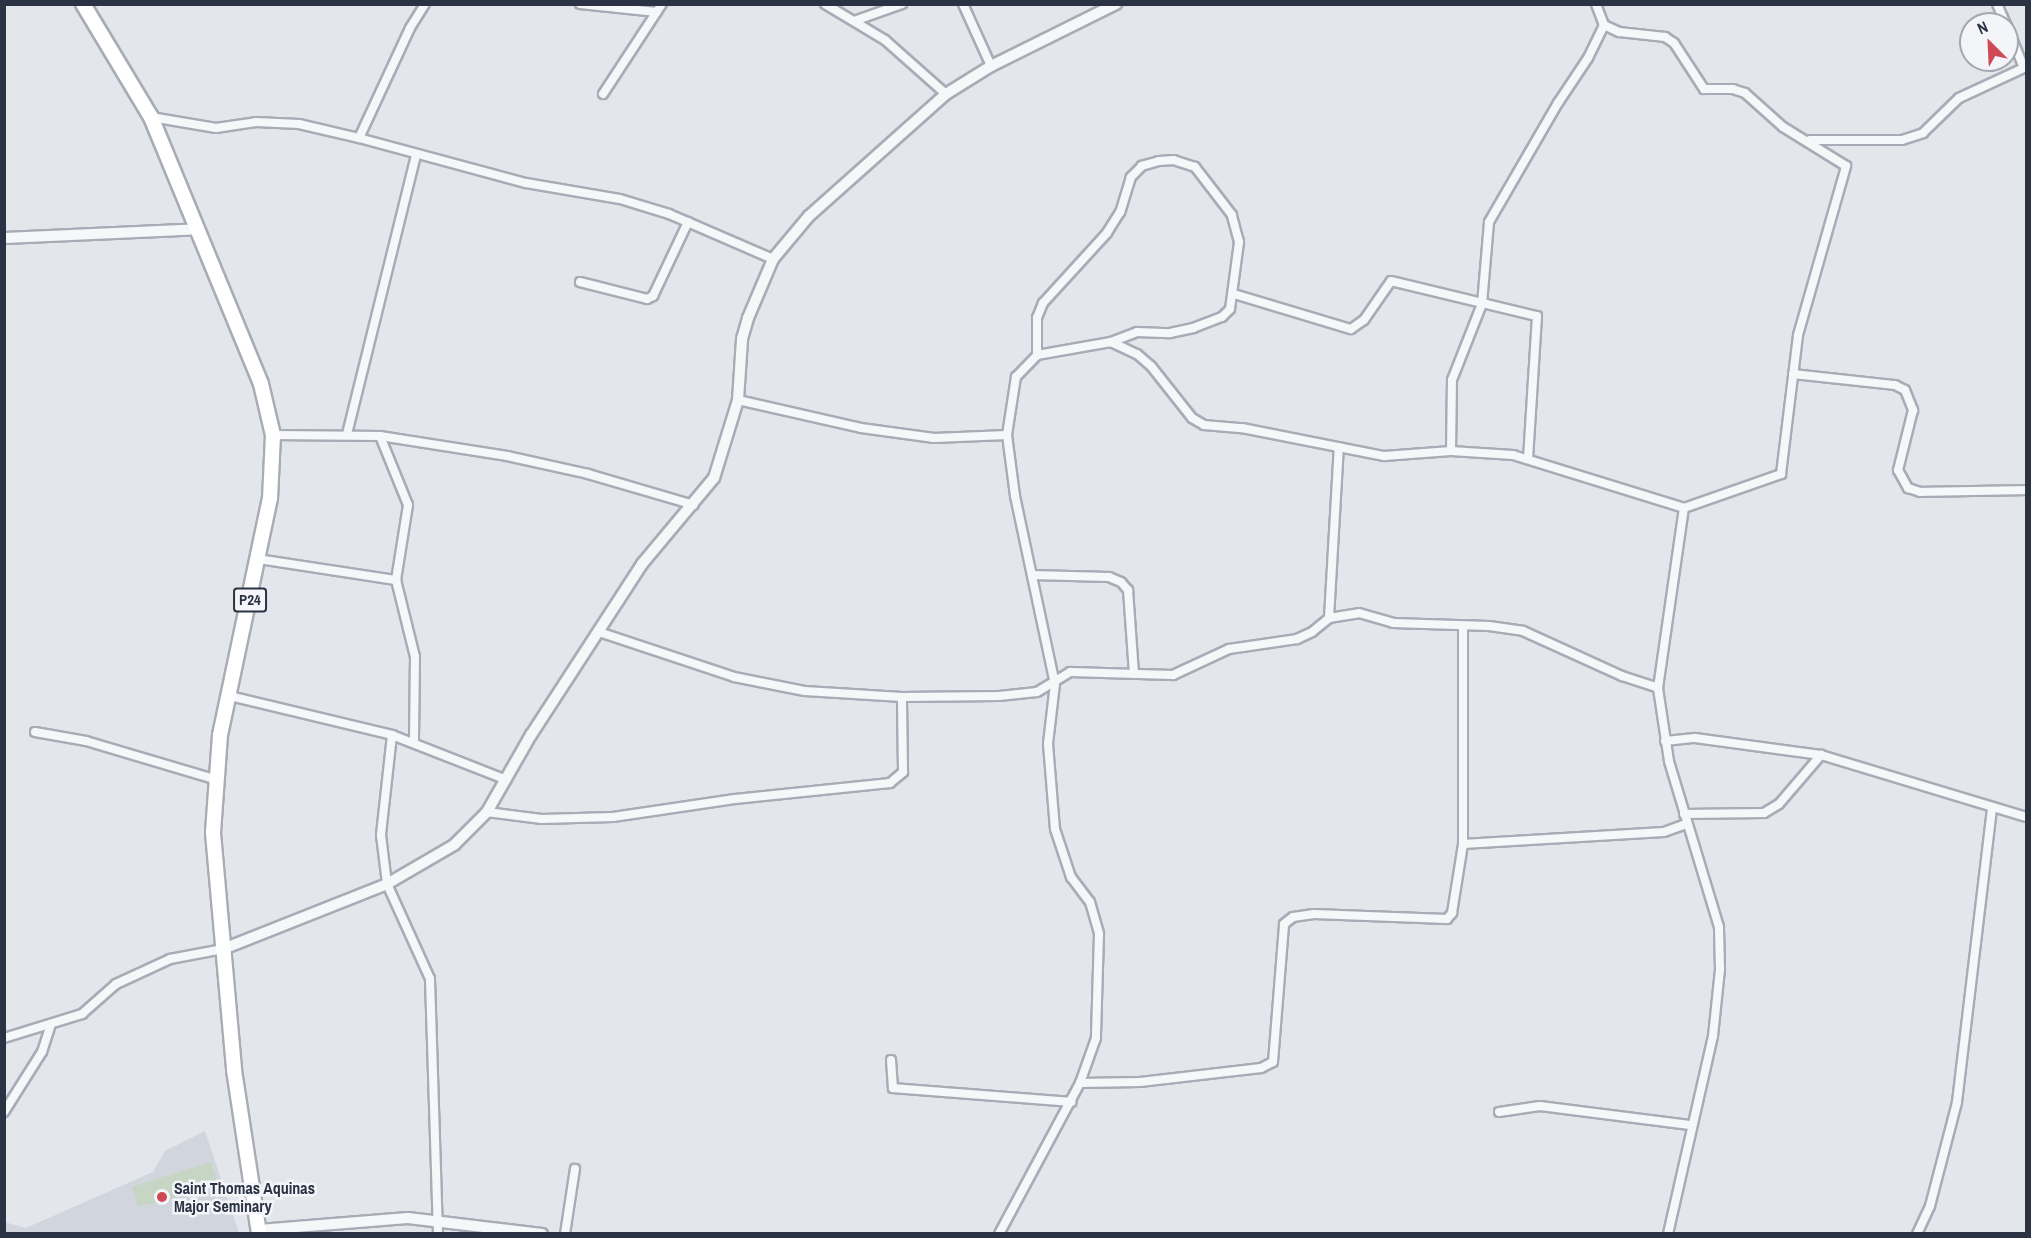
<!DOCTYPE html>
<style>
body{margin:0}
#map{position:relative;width:2031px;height:1238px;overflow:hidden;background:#e3e6eb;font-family:"Archivo Narrow",sans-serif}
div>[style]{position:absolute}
.built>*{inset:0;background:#d1d5dd}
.green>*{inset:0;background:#c7d5c4}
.roads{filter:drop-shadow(2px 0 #a8acb6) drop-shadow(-2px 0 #a8acb6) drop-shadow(0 2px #a8acb6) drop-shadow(0 -2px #a8acb6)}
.minor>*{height:8px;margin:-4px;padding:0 4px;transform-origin:4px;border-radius:4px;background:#f6f7f9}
.tertiary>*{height:10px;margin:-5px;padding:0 5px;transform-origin:5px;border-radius:5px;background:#f6f7f9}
.primary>*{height:14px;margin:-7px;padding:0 7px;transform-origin:7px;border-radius:7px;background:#fff}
.dots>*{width:16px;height:16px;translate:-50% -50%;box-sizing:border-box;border:3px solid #f3f5f8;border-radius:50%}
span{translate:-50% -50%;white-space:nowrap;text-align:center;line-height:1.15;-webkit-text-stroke:5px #f3f5f8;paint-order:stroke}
.shield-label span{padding:2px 4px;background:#f3f5f8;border:2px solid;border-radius:4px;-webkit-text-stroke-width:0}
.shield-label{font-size:15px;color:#2b3244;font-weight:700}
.poi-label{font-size:16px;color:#2b3244;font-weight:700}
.left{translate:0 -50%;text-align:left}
.frame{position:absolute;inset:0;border:6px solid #2b3244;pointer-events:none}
.north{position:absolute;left:1959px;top:12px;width:60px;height:60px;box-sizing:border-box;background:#f3f5f8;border:2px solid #a3a7b0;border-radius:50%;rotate:336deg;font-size:16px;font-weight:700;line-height:24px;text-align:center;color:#2b3244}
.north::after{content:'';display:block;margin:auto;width:21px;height:27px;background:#cf4954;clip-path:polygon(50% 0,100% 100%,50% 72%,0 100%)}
</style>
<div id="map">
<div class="built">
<div style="clip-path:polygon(205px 1131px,239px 1233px,5px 1234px,4px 1222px,26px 1228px,153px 1172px,165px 1151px)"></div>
</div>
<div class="green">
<div style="clip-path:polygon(211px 1162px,217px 1180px,166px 1201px,138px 1206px,132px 1187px)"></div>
</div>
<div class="roads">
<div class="minor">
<div style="left:580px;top:4px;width:77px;rotate:5.9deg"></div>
<div style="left:825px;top:4px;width:70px;rotate:31deg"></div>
<div style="left:885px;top:40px;width:81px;rotate:41.5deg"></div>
<div style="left:963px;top:4px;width:68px;rotate:65.7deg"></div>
<div style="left:1997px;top:4px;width:22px;rotate:66deg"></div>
<div style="left:854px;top:21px;width:51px;rotate:-19.5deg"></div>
<div style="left:2007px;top:26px;width:45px;rotate:68deg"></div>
<div style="left:603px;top:94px;width:108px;rotate:-56.8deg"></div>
<div style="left:151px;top:117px;width:66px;rotate:9.6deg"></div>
<div style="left:216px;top:128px;width:40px;rotate:-8.5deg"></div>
<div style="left:256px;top:122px;width:43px;rotate:2.7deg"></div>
<div style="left:299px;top:124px;width:62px;rotate:13.1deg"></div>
<div style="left:359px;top:138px;width:173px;rotate:15.1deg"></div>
<div style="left:526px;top:183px;width:95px;rotate:9.7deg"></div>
<div style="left:620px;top:199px;width:51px;rotate:17deg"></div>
<div style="left:669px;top:214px;width:113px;rotate:23.4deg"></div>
<div style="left:359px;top:138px;width:121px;rotate:-65.1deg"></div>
<div style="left:410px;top:28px;width:28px;rotate:-58deg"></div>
<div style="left:1810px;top:140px;width:92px"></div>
<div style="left:1902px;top:140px;width:22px;rotate:-18deg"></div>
<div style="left:1923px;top:133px;width:50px;rotate:-44.2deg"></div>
<div style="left:1959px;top:98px;width:74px;rotate:-24.8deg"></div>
<div style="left:580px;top:282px;width:69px;rotate:14.2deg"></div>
<div style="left:647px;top:299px;width:7px;rotate:-27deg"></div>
<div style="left:653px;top:296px;width:82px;rotate:-64.7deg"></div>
<div style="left:1234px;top:294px;width:122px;rotate:16.7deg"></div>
<div style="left:1351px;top:329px;width:16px;rotate:-35deg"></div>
<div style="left:1364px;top:320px;width:47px;rotate:-55.3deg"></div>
<div style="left:1391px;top:281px;width:150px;rotate:13.5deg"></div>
<div style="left:1537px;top:316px;width:142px;rotate:93.6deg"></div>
<div style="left:1111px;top:342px;width:29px;rotate:25deg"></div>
<div style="left:1137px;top:354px;width:18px;rotate:41deg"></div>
<div style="left:1151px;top:366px;width:66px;rotate:51.7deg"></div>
<div style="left:1192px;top:418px;width:14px;rotate:30deg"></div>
<div style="left:1204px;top:425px;width:38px;rotate:5deg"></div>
<div style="left:1242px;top:428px;width:145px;rotate:11.2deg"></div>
<div style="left:1384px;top:456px;width:67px;rotate:-4.3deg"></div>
<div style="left:1451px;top:451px;width:62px;rotate:3.7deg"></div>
<div style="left:1513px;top:455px;width:179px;rotate:17.2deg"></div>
<div style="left:1684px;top:508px;width:103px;rotate:-19.3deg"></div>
<div style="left:1781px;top:474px;width:140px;rotate:-83deg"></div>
<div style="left:1798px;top:335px;width:176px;rotate:-74.1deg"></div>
<div style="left:1846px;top:166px;width:74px;rotate:-148.2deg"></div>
<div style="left:1783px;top:127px;width:51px;rotate:-138.2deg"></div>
<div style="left:1745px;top:93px;width:13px;rotate:-162deg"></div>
<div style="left:1733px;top:89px;width:29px;rotate:180deg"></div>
<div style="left:1704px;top:89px;width:55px;rotate:-123.1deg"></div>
<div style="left:1674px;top:43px;width:11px;rotate:-146deg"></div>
<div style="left:1665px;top:37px;width:46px;rotate:-173.8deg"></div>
<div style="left:1619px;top:32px;width:17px;rotate:-155deg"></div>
<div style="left:1604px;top:25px;width:22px;rotate:-111deg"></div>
<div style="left:1793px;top:374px;width:103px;rotate:6.2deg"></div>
<div style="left:1895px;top:385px;width:11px;rotate:27deg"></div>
<div style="left:1905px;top:390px;width:22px;rotate:68deg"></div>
<div style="left:1913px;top:410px;width:62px;rotate:104deg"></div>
<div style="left:1898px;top:470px;width:21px;rotate:61deg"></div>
<div style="left:1908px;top:488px;width:13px;rotate:18deg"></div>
<div style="left:1920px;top:492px;width:106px;rotate:-1.1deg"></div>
<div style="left:738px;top:400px;width:126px;rotate:12.8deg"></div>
<div style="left:861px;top:428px;width:74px;rotate:7.8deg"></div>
<div style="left:934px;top:438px;width:73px;rotate:-2.4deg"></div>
<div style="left:1007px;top:435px;width:62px;rotate:82.5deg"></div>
<div style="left:1015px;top:496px;width:192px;rotate:78deg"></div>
<div style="left:1055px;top:684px;width:60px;rotate:96.7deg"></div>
<div style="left:1048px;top:744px;width:85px;rotate:85.3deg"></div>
<div style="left:1055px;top:829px;width:51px;rotate:71.6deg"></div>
<div style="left:1071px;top:877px;width:31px;rotate:53deg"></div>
<div style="left:1090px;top:902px;width:33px;rotate:74deg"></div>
<div style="left:1099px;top:934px;width:104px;rotate:91.7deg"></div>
<div style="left:1096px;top:1038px;width:48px;rotate:109.6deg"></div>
<div style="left:347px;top:434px;width:287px;rotate:-76.1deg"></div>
<div style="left:273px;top:435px;width:107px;rotate:0.5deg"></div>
<div style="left:380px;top:436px;width:129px;rotate:8.9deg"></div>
<div style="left:507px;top:456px;width:83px;rotate:12.5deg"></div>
<div style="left:588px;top:474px;width:110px;rotate:16.3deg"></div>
<div style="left:1007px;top:435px;width:59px;rotate:-81.2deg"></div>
<div style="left:1016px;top:377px;width:30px;rotate:-46deg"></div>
<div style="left:1037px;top:355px;width:75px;rotate:-10deg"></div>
<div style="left:1111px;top:342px;width:28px;rotate:-21deg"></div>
<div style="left:1137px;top:332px;width:33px;rotate:2deg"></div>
<div style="left:1170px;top:333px;width:24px;rotate:-12deg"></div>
<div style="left:1193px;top:328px;width:31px;rotate:-21deg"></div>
<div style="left:1222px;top:317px;width:11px;rotate:-45deg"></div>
<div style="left:1230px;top:309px;width:68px;rotate:-82.3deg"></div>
<div style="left:1239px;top:242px;width:28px;rotate:-105deg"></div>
<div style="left:1232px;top:215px;width:61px;rotate:-127.6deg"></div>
<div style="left:1195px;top:167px;width:22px;rotate:-162deg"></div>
<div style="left:1174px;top:160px;width:15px;rotate:176deg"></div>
<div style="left:1159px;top:161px;width:18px;rotate:164deg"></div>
<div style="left:1142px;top:166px;width:16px;rotate:135deg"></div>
<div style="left:1131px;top:177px;width:37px;rotate:107deg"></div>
<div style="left:1120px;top:212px;width:25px;rotate:122deg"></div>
<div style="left:1107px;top:233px;width:95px;rotate:132.4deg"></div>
<div style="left:1043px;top:303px;width:16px;rotate:112deg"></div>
<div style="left:1037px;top:318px;width:37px;rotate:90deg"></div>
<div style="left:380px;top:436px;width:74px;rotate:67.9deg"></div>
<div style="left:408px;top:505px;width:76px;rotate:99.1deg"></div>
<div style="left:396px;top:580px;width:79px;rotate:76.1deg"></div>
<div style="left:415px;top:657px;width:85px;rotate:90.7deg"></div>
<div style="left:1451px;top:451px;width:71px;rotate:-89.2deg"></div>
<div style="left:1452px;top:380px;width:82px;rotate:-68.5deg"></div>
<div style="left:1482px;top:304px;width:82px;rotate:-85.1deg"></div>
<div style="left:1489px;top:222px;width:138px;rotate:-59.9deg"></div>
<div style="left:1558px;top:103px;width:54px;rotate:-56.3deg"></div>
<div style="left:1588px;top:58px;width:37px;rotate:-64deg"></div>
<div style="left:258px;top:559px;width:140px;rotate:8.7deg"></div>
<div style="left:1032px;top:575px;width:77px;rotate:1.5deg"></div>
<div style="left:1109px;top:577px;width:13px;rotate:23deg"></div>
<div style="left:1121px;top:582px;width:11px;rotate:49deg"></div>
<div style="left:1128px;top:590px;width:84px;rotate:85.9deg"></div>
<div style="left:1329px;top:618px;width:171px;rotate:-86.7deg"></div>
<div style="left:1463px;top:626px;width:218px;rotate:90deg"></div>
<div style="left:599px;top:632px;width:142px;rotate:18.4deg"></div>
<div style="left:734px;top:677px;width:72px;rotate:11.2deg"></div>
<div style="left:805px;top:691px;width:97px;rotate:3.5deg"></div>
<div style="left:902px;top:697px;width:97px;rotate:-0.6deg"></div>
<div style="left:999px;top:696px;width:38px;rotate:-6deg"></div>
<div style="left:1037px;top:692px;width:39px;rotate:-31deg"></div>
<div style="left:1070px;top:672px;width:103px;rotate:1.7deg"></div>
<div style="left:1173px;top:675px;width:62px;rotate:-24.9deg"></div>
<div style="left:1229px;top:649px;width:69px;rotate:-8.4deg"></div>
<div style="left:1297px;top:639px;width:17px;rotate:-25deg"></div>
<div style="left:1312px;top:632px;width:22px;rotate:-39deg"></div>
<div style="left:1329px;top:618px;width:30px;rotate:-9deg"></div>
<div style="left:1359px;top:613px;width:35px;rotate:16deg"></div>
<div style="left:1393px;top:623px;width:96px;rotate:1.8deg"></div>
<div style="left:1489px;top:626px;width:34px;rotate:8deg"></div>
<div style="left:1523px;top:631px;width:109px;rotate:24.4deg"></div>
<div style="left:1622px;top:676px;width:38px;rotate:18deg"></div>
<div style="left:230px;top:696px;width:167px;rotate:13.5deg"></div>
<div style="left:392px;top:735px;width:123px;rotate:21.4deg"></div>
<div style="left:35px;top:732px;width:52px;rotate:10deg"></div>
<div style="left:86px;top:741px;width:134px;rotate:16.5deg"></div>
<div style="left:392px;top:735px;width:101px;rotate:96.3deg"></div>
<div style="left:381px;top:835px;width:49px;rotate:83deg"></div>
<div style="left:387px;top:884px;width:104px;rotate:65.6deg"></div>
<div style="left:430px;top:979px;width:255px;rotate:88.2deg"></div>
<div style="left:1665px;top:741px;width:30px;rotate:-6deg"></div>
<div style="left:1695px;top:738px;width:127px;rotate:7.7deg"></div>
<div style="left:1821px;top:755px;width:214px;rotate:16.8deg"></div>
<div style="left:487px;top:812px;width:55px;rotate:7.3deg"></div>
<div style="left:542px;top:819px;width:71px;rotate:-1.6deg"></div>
<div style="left:613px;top:817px;width:123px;rotate:-8.4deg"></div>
<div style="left:735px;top:799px;width:156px;rotate:-5.9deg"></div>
<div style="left:890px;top:783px;width:17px;rotate:-40deg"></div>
<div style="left:903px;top:772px;width:75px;rotate:-90.8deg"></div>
<div style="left:1684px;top:814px;width:80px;rotate:-0.7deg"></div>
<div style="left:1764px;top:813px;width:17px;rotate:-31deg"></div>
<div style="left:1779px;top:804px;width:65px;rotate:-49.4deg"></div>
<div style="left:4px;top:1038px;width:82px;rotate:-17.1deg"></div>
<div style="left:82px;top:1014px;width:45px;rotate:-41.4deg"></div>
<div style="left:116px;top:984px;width:60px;rotate:-24.8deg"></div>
<div style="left:170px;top:959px;width:54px;rotate:-10.7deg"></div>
<div style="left:891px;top:1060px;width:28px;rotate:86deg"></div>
<div style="left:893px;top:1088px;width:179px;rotate:4.5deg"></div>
<div style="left:4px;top:1112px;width:71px;rotate:-57.7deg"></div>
<div style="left:42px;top:1052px;width:26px;rotate:-72deg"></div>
<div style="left:1499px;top:1112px;width:41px;rotate:-8.3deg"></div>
<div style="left:1540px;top:1106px;width:151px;rotate:7.2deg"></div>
<div style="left:565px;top:1234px;width:66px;rotate:-81.3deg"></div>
<div style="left:999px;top:1234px;width:171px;rotate:-61.8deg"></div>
<div style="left:1080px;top:1083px;width:60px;rotate:-1deg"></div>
<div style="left:1140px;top:1082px;width:122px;rotate:-6.6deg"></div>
<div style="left:1261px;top:1068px;width:13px;rotate:-27deg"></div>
<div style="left:1273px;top:1062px;width:138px;rotate:-85.4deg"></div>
<div style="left:1284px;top:924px;width:11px;rotate:-38deg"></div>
<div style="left:1293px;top:917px;width:21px;rotate:-8deg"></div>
<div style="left:1314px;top:914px;width:133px;rotate:2.2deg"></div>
<div style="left:1447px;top:919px;width:8px;rotate:-50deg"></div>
<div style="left:1452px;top:913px;width:70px;rotate:-80.9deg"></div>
<div style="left:1463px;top:844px;width:201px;rotate:-3.4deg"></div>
<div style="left:1664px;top:832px;width:23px;rotate:-20deg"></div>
<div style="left:1668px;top:1234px;width:203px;rotate:-77.2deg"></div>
<div style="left:1713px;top:1036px;width:67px;rotate:-84deg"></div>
<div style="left:1720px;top:969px;width:42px;rotate:-91.4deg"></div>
<div style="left:1719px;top:927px;width:173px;rotate:-106.8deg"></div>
<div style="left:1669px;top:761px;width:74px;rotate:-98.6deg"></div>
<div style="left:1658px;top:688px;width:182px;rotate:-81.8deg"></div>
<div style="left:1917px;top:1234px;width:31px;rotate:-65deg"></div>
<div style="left:1930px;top:1206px;width:107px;rotate:-75.4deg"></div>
<div style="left:1957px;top:1102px;width:295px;rotate:-83.2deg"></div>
</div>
<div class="tertiary">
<div style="left:4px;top:238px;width:195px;rotate:-2.6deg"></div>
<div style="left:223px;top:949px;width:176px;rotate:-21.6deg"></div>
<div style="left:387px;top:884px;width:78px;rotate:-30.2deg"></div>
<div style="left:454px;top:845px;width:47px;rotate:-45deg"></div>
<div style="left:487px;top:812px;width:89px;rotate:-60.3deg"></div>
<div style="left:531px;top:735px;width:204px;rotate:-57deg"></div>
<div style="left:642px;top:564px;width:112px;rotate:-50.1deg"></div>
<div style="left:714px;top:478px;width:82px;rotate:-72.9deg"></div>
<div style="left:738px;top:400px;width:61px;rotate:-86.2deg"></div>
<div style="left:742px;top:339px;width:22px;rotate:-74deg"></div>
<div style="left:748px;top:318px;width:64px;rotate:-67deg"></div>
<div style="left:773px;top:259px;width:56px;rotate:-50.1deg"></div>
<div style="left:809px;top:216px;width:183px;rotate:-41.7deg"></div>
<div style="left:946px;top:94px;width:53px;rotate:-31.9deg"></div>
<div style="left:991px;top:66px;width:140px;rotate:-26.4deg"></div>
<div style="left:259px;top:1230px;width:149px;rotate:-4.6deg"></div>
<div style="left:408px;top:1218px;width:135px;rotate:6.8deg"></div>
</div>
<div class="primary">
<div style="left:83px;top:4px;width:132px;rotate:59deg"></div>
<div style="left:151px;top:117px;width:289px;rotate:67.6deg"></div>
<div style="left:261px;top:384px;width:52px;rotate:76.8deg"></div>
<div style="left:273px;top:435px;width:63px;rotate:92.7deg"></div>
<div style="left:270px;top:498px;width:242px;rotate:101.9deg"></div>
<div style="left:220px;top:735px;width:98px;rotate:94.1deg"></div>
<div style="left:213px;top:833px;width:238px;rotate:84.9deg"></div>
<div style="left:234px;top:1070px;width:166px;rotate:81.3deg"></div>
</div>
</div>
<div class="dots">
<div style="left:162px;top:1197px;background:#cf4954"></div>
</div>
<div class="shield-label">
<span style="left:250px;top:600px">P24</span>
</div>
<div class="poi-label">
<span class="left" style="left:174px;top:1197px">Saint Thomas Aquinas<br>Major Seminary</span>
</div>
<div class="frame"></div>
<div class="north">N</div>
</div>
